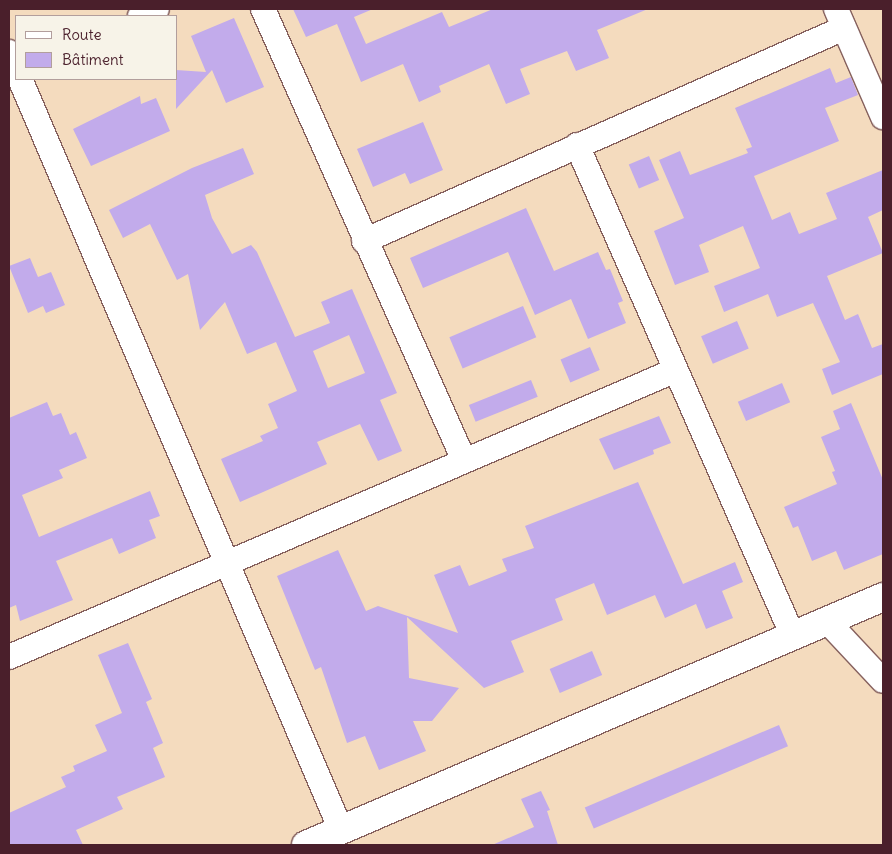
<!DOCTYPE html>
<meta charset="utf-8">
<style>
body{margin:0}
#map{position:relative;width:892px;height:854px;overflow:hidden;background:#f4dbbe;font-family:Delius,sans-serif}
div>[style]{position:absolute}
.building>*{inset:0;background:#c2abeb;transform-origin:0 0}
.roads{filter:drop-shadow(1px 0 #86615e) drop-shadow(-1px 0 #86615e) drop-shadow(0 1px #86615e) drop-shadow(0 -1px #86615e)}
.minor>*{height:24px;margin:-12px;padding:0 12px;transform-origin:12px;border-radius:12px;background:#fff}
.tertiary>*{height:28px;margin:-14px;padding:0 14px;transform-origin:14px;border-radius:14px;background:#fff}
span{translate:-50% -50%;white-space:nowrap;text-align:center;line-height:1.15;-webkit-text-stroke:4px #f7f3e8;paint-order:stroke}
.frame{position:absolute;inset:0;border:10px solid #4a1f2b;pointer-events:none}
.legend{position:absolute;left:15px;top:15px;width:162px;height:65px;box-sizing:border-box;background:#f7f3e8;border:1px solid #b29e9c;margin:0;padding:6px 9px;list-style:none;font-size:15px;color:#4a1f2b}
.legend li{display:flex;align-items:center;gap:10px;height:25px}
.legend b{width:25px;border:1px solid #b29e9c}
</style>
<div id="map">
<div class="building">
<div style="clip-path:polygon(293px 9px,373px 9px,354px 17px,366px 44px,442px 12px,449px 27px,493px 9px,648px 9px,597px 30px,609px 58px,576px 71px,567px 51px,520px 69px,530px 94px,506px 104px,489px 64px,439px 86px,441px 92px,419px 102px,403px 64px,361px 82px,337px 24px,306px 37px)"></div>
<div style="clip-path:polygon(234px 18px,264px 87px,226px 103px,212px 70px,176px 109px,176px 70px,206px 72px,191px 36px)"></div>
<div style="clip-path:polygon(830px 68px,836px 83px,851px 77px,858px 95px,825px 108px,839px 141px,754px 176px,772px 220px,790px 212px,799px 234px,837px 219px,826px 193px,883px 170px,883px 210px,868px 217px,883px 253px,827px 276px,845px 320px,858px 314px,872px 348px,883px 344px,883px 374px,832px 395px,822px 369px,840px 362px,813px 303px,777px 317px,768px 294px,724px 312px,714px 286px,760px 268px,743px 226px,699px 245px,709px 272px,675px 285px,654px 231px,684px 218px,659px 160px,680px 151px,690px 175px,748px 153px,746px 149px,752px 147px,735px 108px)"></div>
<div style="clip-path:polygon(140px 96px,141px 104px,156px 98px,170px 131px,91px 166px,73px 129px)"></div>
<div style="clip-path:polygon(423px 122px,443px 170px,410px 184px,405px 173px,373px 187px,357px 149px)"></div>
<div style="clip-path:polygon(evenodd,243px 148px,254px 174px,205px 195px,212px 218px,232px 254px,251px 245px,257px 252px,295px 337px,330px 323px,321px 302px,352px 289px,397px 393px,380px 400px,402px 451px,378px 461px,360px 424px,317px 442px,327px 464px,240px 502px,221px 459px,263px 441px,260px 436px,278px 428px,268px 404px,297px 391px,276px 342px,247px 354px,225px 302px,200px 330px,188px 274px,177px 280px,150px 224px,123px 238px,109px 210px,192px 168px,243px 148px,349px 335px,365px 373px,328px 388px,313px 351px,349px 335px)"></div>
<div style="left:649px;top:156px;width:26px;height:22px;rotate:67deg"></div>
<div style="clip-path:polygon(526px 208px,554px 271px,598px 252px,606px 270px,610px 269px,623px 301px,618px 303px,626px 323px,588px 339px,571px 299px,535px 315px,508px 252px,423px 288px,410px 258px)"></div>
<div style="clip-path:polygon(30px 258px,38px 277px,51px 272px,65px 305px,46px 313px,43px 306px,28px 313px,9px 266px)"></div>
<div style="left:523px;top:306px;width:34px;height:80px;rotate:67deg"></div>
<div style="left:737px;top:321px;width:30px;height:39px;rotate:67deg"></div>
<div style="left:590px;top:347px;width:25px;height:32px;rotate:67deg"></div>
<div style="left:531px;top:380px;width:18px;height:67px;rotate:68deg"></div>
<div style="left:782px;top:383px;width:21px;height:48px;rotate:67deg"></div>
<div style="clip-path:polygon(47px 402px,53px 416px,61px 413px,70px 435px,76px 432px,87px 458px,59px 470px,63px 478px,22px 495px,39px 537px,150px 491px,160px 516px,149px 520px,156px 538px,119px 554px,112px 538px,56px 561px,73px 600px,20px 621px,16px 605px,9px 608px,9px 418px)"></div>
<div style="clip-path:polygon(851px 403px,883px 480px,883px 554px,844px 570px,836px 551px,812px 561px,798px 526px,793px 528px,784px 507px,837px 484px,832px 472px,835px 471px,821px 437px,840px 429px,833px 411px)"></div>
<div style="clip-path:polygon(659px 416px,671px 443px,653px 450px,654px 454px,614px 470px,599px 439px)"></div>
<div style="clip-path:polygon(638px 482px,683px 584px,735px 562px,743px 582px,722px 591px,733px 618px,706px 629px,696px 604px,665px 618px,655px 595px,607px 615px,594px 583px,555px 599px,563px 620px,511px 641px,524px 672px,484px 688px,407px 617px,409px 678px,459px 688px,432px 721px,413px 721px,426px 751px,379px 770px,365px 736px,347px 743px,321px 667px,315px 670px,277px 576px,338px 550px,366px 611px,378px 606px,458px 633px,434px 575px,460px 565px,469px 586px,507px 571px,502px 559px,534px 548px,525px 526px)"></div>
<div style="clip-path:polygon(128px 643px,152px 699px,146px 702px,163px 743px,153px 748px,165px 777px,117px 797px,123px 809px,76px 830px,83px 845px,9px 845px,9px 813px,66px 787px,61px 777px,75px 771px,73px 766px,107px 751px,95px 725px,122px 713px,98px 655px)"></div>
<div style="left:592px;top:651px;width:26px;height:46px;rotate:67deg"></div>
<div style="left:779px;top:725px;width:23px;height:211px;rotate:67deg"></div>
<div style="clip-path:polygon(541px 791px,550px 810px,547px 811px,558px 845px,492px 845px,534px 827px,521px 799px)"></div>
</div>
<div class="roads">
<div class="minor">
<div style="left:263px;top:9px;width:494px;rotate:66deg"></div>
<div style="left:836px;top:9px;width:118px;rotate:66.5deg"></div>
<div style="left:140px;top:16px;width:18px;rotate:-22deg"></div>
<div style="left:9px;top:52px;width:18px;rotate:68deg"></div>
<div style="left:20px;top:79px;width:817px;rotate:66.86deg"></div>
<div style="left:577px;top:145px;width:534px;rotate:66.27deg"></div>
<div style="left:364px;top:241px;width:525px;rotate:-23.93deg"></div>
<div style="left:826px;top:620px;width:83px;rotate:46.9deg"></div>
<div style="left:9px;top:657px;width:726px;rotate:-23.28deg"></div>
</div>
<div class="tertiary">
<div style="left:306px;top:845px;width:628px;rotate:-23.26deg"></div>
</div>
</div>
<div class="frame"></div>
<ul class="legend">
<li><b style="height:6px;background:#fff"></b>Route</li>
<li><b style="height:14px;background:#c2abeb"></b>Bâtiment</li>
</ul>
</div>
